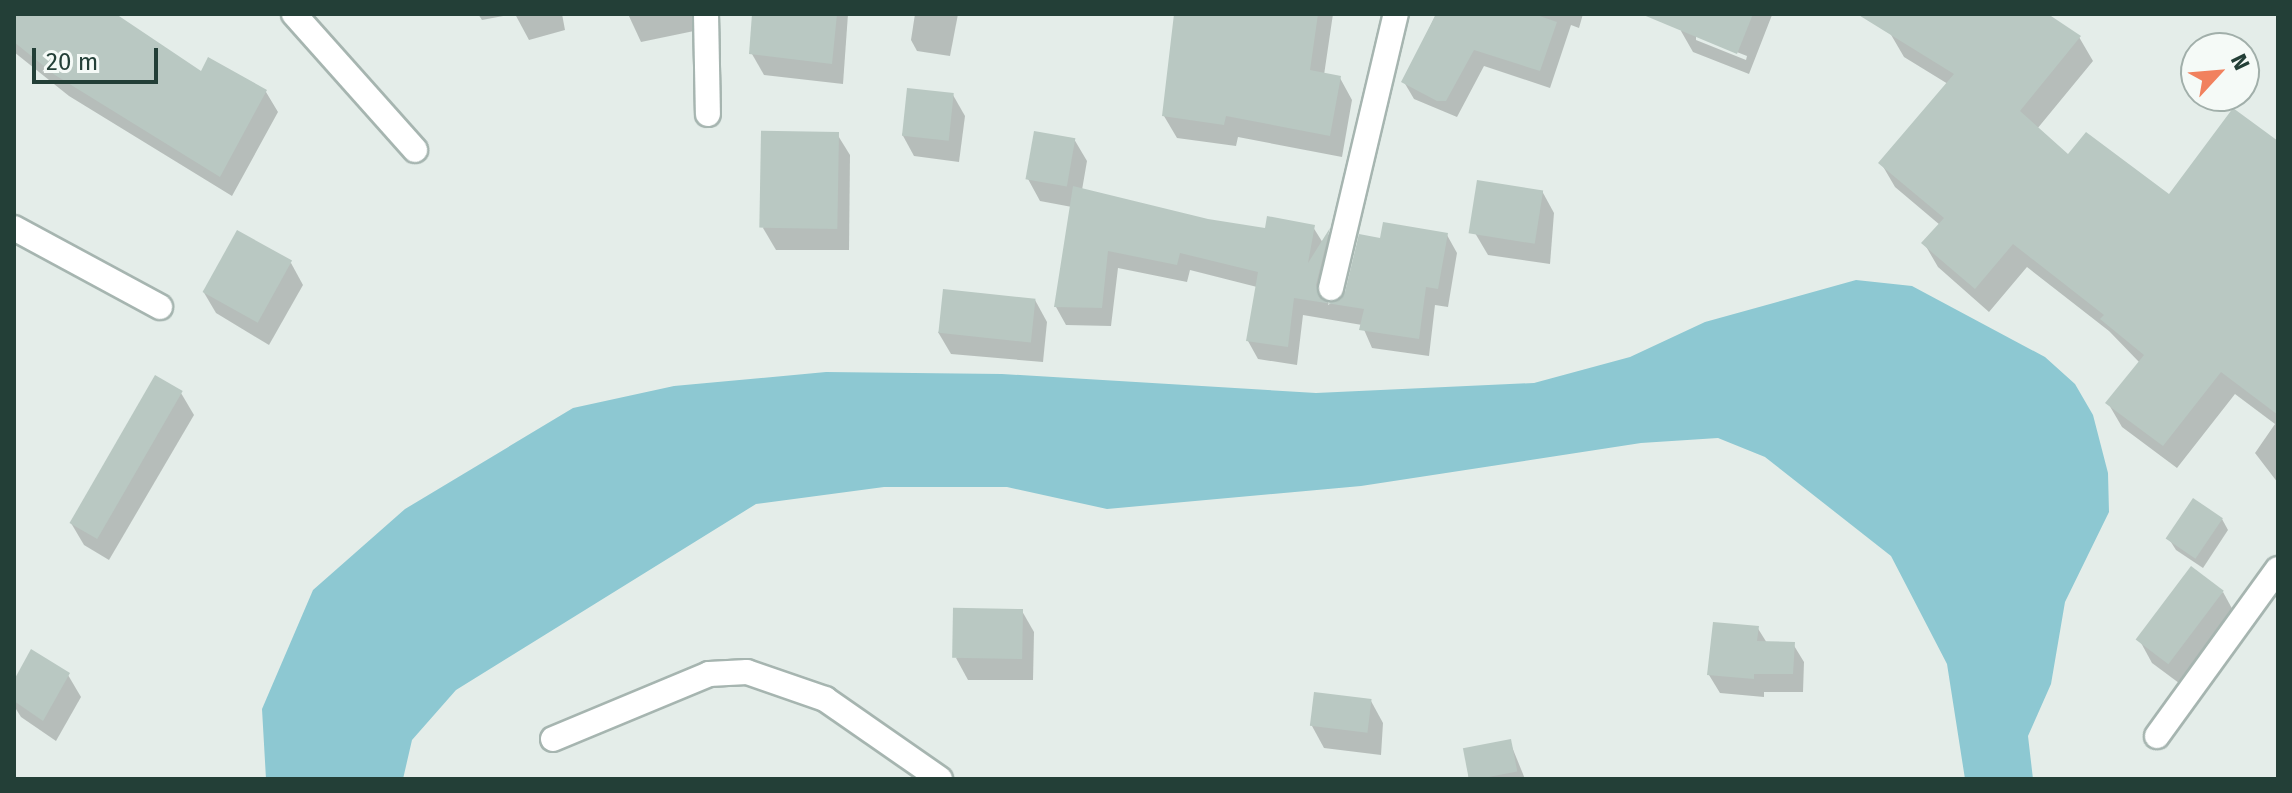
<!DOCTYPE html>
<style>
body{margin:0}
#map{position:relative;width:2292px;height:793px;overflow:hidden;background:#e4ede9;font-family:"Fira Sans",sans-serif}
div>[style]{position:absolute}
.water>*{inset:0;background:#8dc8d2}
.shadow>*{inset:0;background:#0003}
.building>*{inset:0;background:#b9c8c2;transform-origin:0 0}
.roads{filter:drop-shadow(2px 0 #a6b5b0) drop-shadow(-2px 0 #a6b5b0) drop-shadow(0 2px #a6b5b0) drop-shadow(0 -2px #a6b5b0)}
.street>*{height:24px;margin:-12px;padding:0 12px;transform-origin:12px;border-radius:12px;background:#fff}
span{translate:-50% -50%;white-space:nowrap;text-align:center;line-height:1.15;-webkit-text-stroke:6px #f5faf7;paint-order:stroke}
.frame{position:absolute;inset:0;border:16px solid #233f37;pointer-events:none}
.north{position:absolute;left:2180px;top:32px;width:80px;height:80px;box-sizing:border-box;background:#f5faf7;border:2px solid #a1afaa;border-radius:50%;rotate:64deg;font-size:22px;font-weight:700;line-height:32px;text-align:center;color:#233f37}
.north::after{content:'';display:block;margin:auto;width:28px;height:36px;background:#f1815e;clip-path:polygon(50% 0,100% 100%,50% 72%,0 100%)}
.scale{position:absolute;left:32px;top:48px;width:126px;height:36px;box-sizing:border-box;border:4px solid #233f37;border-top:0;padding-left:10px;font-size:24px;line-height:28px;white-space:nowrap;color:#233f37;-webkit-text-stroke:6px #f5faf7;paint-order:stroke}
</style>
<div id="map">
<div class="water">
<div style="clip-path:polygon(1856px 280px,1912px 286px,2045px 357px,2075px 384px,2093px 415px,2108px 473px,2109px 512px,2065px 602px,2051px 684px,2028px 736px,2033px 779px,1965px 779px,1947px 664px,1891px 556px,1765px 457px,1718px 438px,1641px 443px,1361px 486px,1107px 509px,1007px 487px,884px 487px,756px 504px,456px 690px,412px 740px,403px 779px,266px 779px,262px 709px,313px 590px,405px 509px,573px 408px,674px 386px,826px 372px,1002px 374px,1316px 393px,1534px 383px,1630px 357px,1705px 322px)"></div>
</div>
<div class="shadow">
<div style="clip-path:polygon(14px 14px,112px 14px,201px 74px,266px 92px,278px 112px,232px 196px,69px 96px,14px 52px)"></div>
<div style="clip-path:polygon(478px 14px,514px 14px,482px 20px)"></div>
<div style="clip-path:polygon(515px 14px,562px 14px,565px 30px,529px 40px)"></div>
<div style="clip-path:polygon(628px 14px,693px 14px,694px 31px,641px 42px)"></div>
<div style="clip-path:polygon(755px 14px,848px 14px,843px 84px,764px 75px,752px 54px)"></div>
<div style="clip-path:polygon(915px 14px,958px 14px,950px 56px,917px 51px,911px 40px)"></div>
<div style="clip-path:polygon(1176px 14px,1333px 14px,1324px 75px,1340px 78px,1352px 100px,1342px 157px,1238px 137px,1236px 146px,1177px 138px,1164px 116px)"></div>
<div style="clip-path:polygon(1436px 14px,1583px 14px,1579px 28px,1571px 25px,1550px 88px,1484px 66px,1457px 117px,1414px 99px,1404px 82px)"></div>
<div style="clip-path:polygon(evenodd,1679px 14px,1772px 14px,1772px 15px,1749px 74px,1693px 52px,1681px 31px,1686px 18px,1679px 14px,1696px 36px,1747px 56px,1746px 60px,1696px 40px,1696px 36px)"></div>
<div style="clip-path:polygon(1902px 14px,2009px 14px,2079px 37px,2093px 61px,2037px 129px,2068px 157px,2170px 197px,2278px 144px,2278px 483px,2255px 453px,2275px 424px,2235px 394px,2177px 468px,2122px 427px,2108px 403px,2140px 363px,2109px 331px,2027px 267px,1989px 312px,1938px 267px,1924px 243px,1940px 225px,1895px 187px,1881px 163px,1948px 84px,1904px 57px,1890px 33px)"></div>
<div style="clip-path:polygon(953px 95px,965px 116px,959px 162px,914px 156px,902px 134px)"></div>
<div style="clip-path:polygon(837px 134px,850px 155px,849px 250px,776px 250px,763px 228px)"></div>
<div style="clip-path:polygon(1074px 139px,1087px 161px,1082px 190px,1207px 221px,1267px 230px,1313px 227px,1323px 243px,1330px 232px,1339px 248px,1328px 305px,1347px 293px,1382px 240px,1447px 235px,1457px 253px,1448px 307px,1435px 305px,1429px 356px,1372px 348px,1362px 325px,1303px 315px,1297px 365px,1258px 359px,1248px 341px,1257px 287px,1190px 270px,1187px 282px,1118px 268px,1111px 326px,1066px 325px,1056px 307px,1072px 207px,1040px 201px,1028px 179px)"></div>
<div style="clip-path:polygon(1542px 191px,1554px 213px,1550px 264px,1488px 255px,1475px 233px)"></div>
<div style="clip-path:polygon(291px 263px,303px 285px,269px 345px,216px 313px,203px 291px)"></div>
<div style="clip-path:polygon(1035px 300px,1047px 322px,1043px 362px,951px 354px,938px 332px)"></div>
<div style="clip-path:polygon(181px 393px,194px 415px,109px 560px,84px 545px,71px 523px)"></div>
<div style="clip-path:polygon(2222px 519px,2228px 530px,2203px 568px,2176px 550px,2169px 539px)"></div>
<div style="clip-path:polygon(2223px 592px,2235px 614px,2183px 686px,2152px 663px,2140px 641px)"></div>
<div style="clip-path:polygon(1022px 611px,1034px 632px,1033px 680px,968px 680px,956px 658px)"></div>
<div style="clip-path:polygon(1757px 627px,1767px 643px,1793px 644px,1804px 662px,1803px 692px,1764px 692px,1764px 697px,1720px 693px,1709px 675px)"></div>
<div style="clip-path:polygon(68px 675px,81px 697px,56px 741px,21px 717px,14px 706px,14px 684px)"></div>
<div style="clip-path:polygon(1371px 701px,1383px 723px,1381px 755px,1324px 748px,1312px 726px)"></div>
<div style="clip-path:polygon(1510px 742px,1525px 779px,1469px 779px,1465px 750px)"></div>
</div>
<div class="building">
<div style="clip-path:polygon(14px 14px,116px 14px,201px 71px,208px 57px,267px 90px,220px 177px,55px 75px,14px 42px)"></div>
<div style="clip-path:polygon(752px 14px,837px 14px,832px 64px,749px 54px)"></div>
<div style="clip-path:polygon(1174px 14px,1318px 14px,1310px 70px,1341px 76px,1330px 136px,1226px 116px,1224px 125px,1162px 116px)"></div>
<div style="clip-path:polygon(1436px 14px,1534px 14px,1557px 22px,1540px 71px,1474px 50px,1446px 101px,1437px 101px,1401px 82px)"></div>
<div style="clip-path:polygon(1641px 14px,1753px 14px,1737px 54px)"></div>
<div style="clip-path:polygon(1857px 14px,2048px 14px,2081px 36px,2020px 111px,2068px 154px,2086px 132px,2169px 194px,2233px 108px,2278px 141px,2278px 415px,2221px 372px,2163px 446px,2105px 403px,2144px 355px,2100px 319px,2104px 315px,2013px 244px,1975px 289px,1921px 243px,1944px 218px,1878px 163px,1954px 74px)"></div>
<div style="left:907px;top:88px;width:47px;height:48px;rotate:6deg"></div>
<div style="left:1034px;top:131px;width:42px;height:49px;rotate:10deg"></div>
<div style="left:839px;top:132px;width:97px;height:78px;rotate:91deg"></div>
<div style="left:1477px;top:180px;width:67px;height:54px;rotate:9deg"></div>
<div style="clip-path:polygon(1073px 186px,1208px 219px,1265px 228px,1267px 216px,1315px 225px,1308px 263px,1330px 228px,1316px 285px,1320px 298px,1328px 303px,1345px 292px,1359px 234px,1380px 238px,1383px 222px,1448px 233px,1438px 289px,1426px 287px,1419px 339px,1359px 330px,1364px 309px,1294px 298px,1288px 347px,1246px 341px,1258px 272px,1180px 253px,1177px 265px,1108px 251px,1102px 308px,1054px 307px)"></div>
<div style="left:237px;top:230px;width:63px;height:71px;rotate:29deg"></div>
<div style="left:943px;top:289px;width:93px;height:44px;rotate:6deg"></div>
<div style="left:155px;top:375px;width:32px;height:171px;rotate:30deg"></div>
<div style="left:2193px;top:498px;width:36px;height:49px;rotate:34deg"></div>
<div style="left:2191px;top:566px;width:41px;height:92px;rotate:37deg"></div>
<div style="left:1023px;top:609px;width:50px;height:70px;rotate:91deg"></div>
<div style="clip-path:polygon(1713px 622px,1759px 626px,1757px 641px,1795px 642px,1793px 674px,1754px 674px,1754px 679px,1707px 675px)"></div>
<div style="clip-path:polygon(31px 649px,70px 673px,43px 721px,14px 701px,14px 680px)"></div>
<div style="left:1314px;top:692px;width:58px;height:34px;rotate:7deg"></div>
<div style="left:1511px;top:739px;width:33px;height:49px;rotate:79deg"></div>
</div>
<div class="roads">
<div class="street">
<div style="left:294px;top:14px;width:182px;rotate:48.3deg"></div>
<div style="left:706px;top:14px;width:100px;rotate:88.9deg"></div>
<div style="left:14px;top:228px;width:166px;rotate:28.4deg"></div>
<div style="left:1331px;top:288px;width:282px;rotate:-76.7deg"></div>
<div style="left:2157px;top:736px;width:206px;rotate:-54.1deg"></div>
<div style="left:553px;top:739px;width:169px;rotate:-22.6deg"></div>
<div style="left:709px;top:674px;width:38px;rotate:-3deg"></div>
<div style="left:747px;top:672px;width:83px;rotate:19.1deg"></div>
<div style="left:825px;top:699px;width:140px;rotate:34.8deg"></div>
</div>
</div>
<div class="frame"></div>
<div class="north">N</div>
<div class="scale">20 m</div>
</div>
